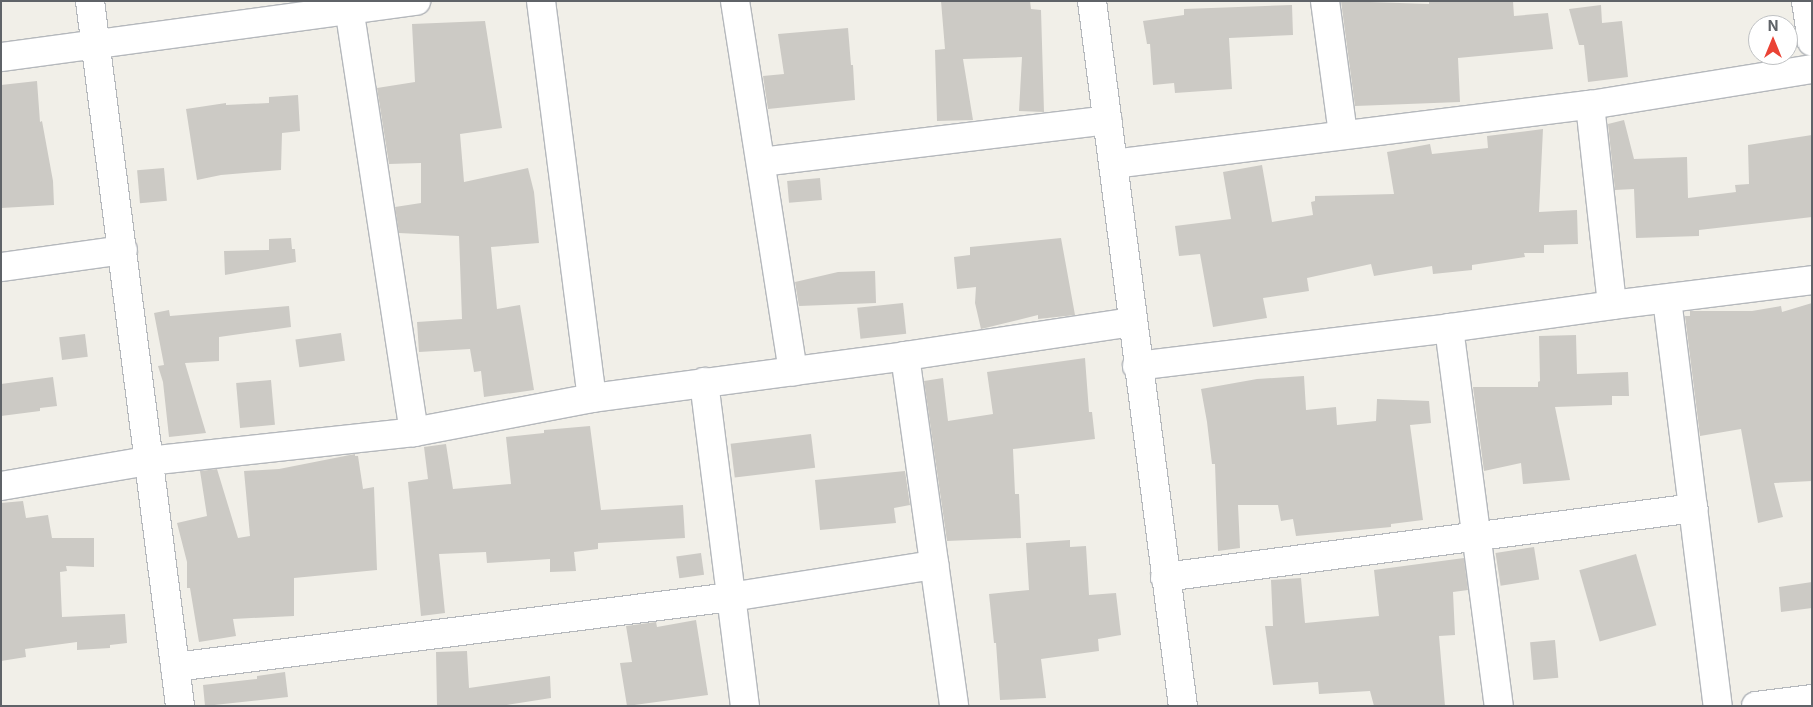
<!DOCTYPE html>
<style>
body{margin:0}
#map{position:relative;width:1813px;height:707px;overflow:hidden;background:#f1efe8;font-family:Inter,sans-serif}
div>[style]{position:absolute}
.building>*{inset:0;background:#cccac5;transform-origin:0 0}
.roads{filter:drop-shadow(1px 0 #b5b8bc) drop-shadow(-1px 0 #b5b8bc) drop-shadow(0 1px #b5b8bc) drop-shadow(0 -1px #b5b8bc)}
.minor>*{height:28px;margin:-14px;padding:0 14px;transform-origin:14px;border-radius:14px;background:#fff}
span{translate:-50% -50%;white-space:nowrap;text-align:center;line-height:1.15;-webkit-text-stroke:4px #fff;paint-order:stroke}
.frame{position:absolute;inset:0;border:2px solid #5f6368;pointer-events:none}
.north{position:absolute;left:1748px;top:15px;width:50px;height:50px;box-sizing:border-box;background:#fff;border:1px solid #bfc1c3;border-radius:50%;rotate:0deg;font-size:14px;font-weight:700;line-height:20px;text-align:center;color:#5f6368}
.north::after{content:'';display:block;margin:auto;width:18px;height:22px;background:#ea4335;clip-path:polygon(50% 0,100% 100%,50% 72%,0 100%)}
</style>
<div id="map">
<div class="building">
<div style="clip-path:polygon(941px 1px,1030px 1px,1031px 9px,1041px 10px,1044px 112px,1019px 111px,1022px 57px,963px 59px,973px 120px,937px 121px,935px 50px,945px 49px)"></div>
<div style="clip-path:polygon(1341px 1px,1429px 4px,1429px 1px,1513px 1px,1514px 16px,1548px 13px,1553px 49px,1458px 58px,1460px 102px,1355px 106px)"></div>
<div style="clip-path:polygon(1292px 5px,1293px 35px,1229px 38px,1232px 89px,1175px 93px,1174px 83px,1153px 85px,1150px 44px,1147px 44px,1143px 21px,1184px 15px,1184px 9px)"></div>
<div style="clip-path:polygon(1601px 5px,1602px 23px,1622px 21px,1628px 77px,1588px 82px,1584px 45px,1579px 45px,1569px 9px)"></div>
<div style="clip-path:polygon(485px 21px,502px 128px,460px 134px,464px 182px,528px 168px,534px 192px,539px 243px,491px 247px,497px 309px,520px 305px,534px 390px,484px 397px,481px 371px,474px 372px,470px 349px,419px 352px,417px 322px,462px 319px,459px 236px,399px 233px,395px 207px,421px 203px,421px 163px,389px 164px,377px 88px,415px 82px,412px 24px)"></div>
<div style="clip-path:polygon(848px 28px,851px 65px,853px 65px,855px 100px,768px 109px,763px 76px,784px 74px,778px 34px)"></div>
<div style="clip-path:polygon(37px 81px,40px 122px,42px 121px,53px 181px,54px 205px,1px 208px,1px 85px)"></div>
<div style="clip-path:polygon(298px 95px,300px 131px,282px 133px,281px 170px,221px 175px,197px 180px,186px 109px,226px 103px,226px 105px,269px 103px,269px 97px)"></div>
<div style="clip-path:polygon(1624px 120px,1634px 159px,1687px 157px,1688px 198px,1736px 192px,1735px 185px,1749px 184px,1748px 145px,1812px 135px,1812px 217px,1699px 230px,1699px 236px,1636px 238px,1634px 189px,1615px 190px,1608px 124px)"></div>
<div style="clip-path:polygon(1543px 129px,1539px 212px,1577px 210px,1578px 244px,1544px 245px,1544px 253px,1524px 253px,1525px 257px,1472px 265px,1472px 270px,1433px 274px,1432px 266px,1374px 276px,1371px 264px,1307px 278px,1309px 291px,1263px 298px,1267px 318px,1213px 327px,1200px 254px,1179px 256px,1175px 226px,1231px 219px,1223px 172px,1262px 165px,1272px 222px,1313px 215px,1311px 202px,1315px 201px,1315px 196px,1394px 194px,1387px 152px,1430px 144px,1432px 154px,1488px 148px,1487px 136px)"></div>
<div style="left:164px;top:168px;width:33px;height:27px;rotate:85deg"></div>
<div style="left:820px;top:178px;width:22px;height:33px;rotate:85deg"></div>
<div style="clip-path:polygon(291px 238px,292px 249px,295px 249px,296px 262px,225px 275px,224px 251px,269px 250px,269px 239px)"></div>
<div style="clip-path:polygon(1061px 238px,1075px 315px,1038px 319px,1038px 315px,981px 329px,975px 303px,976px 287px,957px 289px,954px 257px,970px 255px,970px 247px)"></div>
<div style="clip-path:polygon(875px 271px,876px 303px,799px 306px,795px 282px,838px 272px)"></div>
<div style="left:903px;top:303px;width:31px;height:46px;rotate:84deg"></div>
<div style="clip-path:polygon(1812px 303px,1812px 481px,1774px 483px,1783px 517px,1758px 523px,1741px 429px,1700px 436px,1685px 316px,1690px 316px,1690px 311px,1752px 311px,1781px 306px,1782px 312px)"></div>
<div style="clip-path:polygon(289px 306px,291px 327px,219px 337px,219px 361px,185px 363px,206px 433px,169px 437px,163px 382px,158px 366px,164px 365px,154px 313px,169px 310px,170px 316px)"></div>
<div style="left:341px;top:333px;width:28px;height:46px;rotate:82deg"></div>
<div style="left:85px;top:334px;width:23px;height:26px;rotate:83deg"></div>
<div style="clip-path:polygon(1576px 335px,1577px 374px,1628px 372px,1629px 396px,1612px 396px,1612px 405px,1555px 407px,1570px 480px,1523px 484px,1521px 463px,1484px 471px,1473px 387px,1538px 387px,1538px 382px,1540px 381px,1539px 336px)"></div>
<div style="clip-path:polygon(1085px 358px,1089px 412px,1092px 412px,1095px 439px,1013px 449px,1015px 494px,1019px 494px,1021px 538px,947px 541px,924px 381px,943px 378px,948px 421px,993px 414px,987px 372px)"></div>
<div style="clip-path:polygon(1304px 376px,1306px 410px,1336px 407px,1337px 425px,1376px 421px,1377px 399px,1429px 401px,1431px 423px,1410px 425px,1423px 520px,1391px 524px,1391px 527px,1296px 536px,1293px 519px,1281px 521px,1278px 505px,1238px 505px,1240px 548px,1218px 551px,1215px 464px,1212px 464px,1207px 422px,1201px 389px,1257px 379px)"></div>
<div style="clip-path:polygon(53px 377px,57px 406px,40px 408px,40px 411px,1px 416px,1px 384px)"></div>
<div style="left:271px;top:380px;width:45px;height:35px;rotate:85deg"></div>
<div style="clip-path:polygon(590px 426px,601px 510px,683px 505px,685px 538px,598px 543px,598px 549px,574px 552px,576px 571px,550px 572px,550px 559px,487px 563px,486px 552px,439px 554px,445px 613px,421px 616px,408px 482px,428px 479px,424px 447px,446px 444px,453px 489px,511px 484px,506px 437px,544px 433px,544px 430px)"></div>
<div style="left:811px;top:434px;width:34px;height:81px;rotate:83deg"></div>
<div style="clip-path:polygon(355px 454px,355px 456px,358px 456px,363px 489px,374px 487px,377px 570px,294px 578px,294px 616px,233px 619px,236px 636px,199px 642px,190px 588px,187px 588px,187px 562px,177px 523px,207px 516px,200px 471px,217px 469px,238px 538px,250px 536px,244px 471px,279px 469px)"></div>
<div style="clip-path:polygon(905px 471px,910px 505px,894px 508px,896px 523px,820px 530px,815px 480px)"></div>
<div style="clip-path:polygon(23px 501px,26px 518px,48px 515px,52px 538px,94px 538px,94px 567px,66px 566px,67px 571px,60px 572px,62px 617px,125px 614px,127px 643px,110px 645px,110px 648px,77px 650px,77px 642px,25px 649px,26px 657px,1px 661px,1px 503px)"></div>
<div style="clip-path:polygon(1070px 540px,1070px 547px,1086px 546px,1089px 595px,1116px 593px,1121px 635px,1098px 639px,1099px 651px,1041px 659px,1046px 698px,1000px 700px,996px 643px,994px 643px,989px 594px,1029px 590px,1026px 543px)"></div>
<div style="left:1534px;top:547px;width:33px;height:39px;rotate:81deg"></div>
<div style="left:701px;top:553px;width:22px;height:25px;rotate:82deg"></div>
<div style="left:1636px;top:554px;width:74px;height:59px;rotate:74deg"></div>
<div style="clip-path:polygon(1464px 558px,1468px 590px,1453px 592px,1455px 635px,1439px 636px,1445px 706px,1374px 706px,1370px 691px,1319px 694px,1318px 682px,1273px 685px,1265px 626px,1273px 626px,1271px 580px,1301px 578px,1305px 623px,1379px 616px,1374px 570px)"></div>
<div style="clip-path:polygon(1812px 582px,1812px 608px,1781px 612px,1779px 587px)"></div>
<div style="clip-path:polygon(696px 620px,708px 695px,627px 706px,620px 663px,632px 662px,626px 626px,656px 622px,657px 627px)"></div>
<div style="left:1555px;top:640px;width:38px;height:25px;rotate:85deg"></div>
<div style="clip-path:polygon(467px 651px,469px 688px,550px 676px,551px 698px,500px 706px,437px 706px,436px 652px)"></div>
<div style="clip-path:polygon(285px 672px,288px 697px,205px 706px,203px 685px,257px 679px,257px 676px)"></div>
</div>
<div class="roads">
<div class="minor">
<div style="left:90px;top:1px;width:711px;rotate:82.72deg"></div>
<div style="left:348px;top:1px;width:436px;rotate:81.3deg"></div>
<div style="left:541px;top:1px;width:400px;rotate:82.7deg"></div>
<div style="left:735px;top:1px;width:375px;rotate:81.1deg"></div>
<div style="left:1092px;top:1px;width:711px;rotate:82.65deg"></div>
<div style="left:1325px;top:1px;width:135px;rotate:82.3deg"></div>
<div style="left:1806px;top:1px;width:41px;rotate:81.7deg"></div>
<div style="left:1px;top:57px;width:419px;rotate:-7.7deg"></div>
<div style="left:1590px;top:105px;width:201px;rotate:83.7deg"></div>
<div style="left:761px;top:162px;width:349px;rotate:-6.9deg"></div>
<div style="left:1113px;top:164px;width:481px;rotate:-7.1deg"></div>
<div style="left:1590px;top:105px;width:225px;rotate:-9.2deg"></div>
<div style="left:1px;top:267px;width:123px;rotate:-7.9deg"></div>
<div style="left:1667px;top:299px;width:410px;rotate:82.9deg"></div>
<div style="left:1449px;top:328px;width:381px;rotate:82.5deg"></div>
<div style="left:905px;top:356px;width:353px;rotate:82deg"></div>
<div style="left:1137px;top:366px;width:314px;rotate:-6.9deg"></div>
<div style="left:1449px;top:328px;width:165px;rotate:-8deg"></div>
<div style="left:1612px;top:305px;width:202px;rotate:-7.1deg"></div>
<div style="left:704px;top:382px;width:327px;rotate:82.8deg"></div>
<div style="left:1px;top:486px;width:149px;rotate:-9.7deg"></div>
<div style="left:148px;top:461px;width:268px;rotate:-6.2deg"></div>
<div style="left:414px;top:432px;width:181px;rotate:-10.8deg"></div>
<div style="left:592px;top:398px;width:316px;rotate:-7.6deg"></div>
<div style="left:905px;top:356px;width:230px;rotate:-8.5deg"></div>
<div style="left:1165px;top:577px;width:533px;rotate:-7.43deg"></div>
<div style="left:175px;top:667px;width:560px;rotate:-7.18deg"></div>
<div style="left:731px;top:597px;width:206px;rotate:-9deg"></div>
<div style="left:1756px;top:706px;width:56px;rotate:-7.1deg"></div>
</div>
</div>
<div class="frame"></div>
<div class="north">N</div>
</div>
